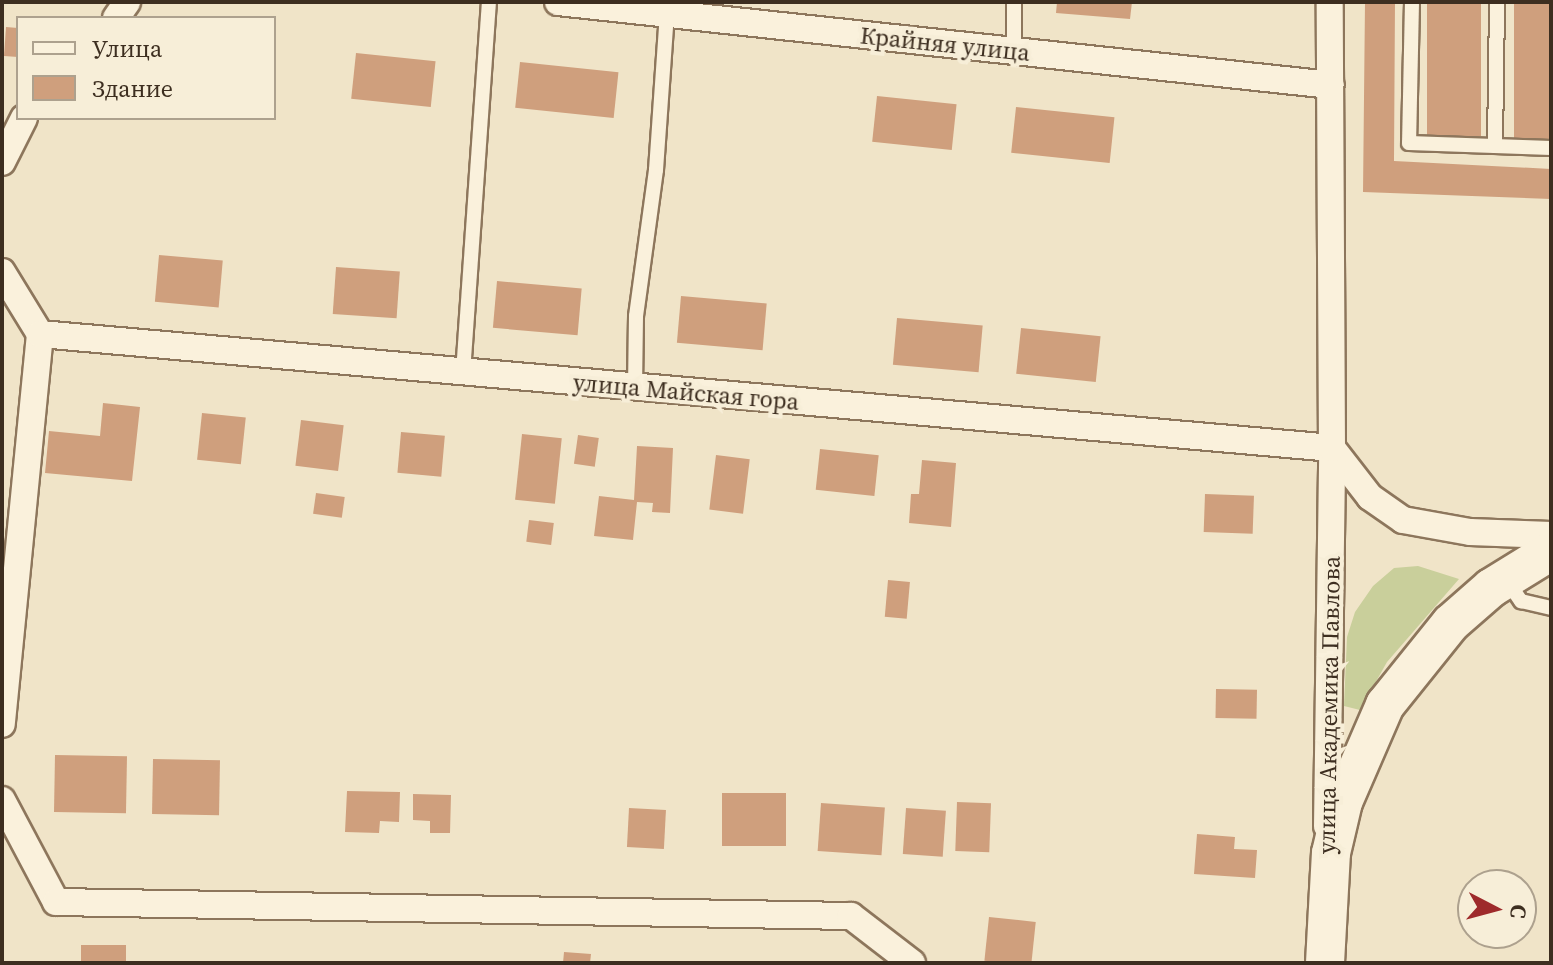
<!DOCTYPE html>
<meta charset="utf-8">
<style>
body{margin:0}
#map{position:relative;width:1553px;height:965px;overflow:hidden;background:#f0e4c8;font-family:"Source Serif 4",serif}
div>[style]{position:absolute}
.green>*{inset:0;background:#c9cf9b}
.building>*{inset:0;background:#cf9f7d;transform-origin:0 0}
.roads{filter:drop-shadow(2px 0 #8d765c) drop-shadow(-2px 0 #8d765c) drop-shadow(0 2px #8d765c) drop-shadow(0 -2px #8d765c)}
.lane>*{height:14px;margin:-7px;padding:0 7px;transform-origin:7px;border-radius:7px;background:#faf1dc}
.street>*{height:26px;margin:-13px;padding:0 13px;transform-origin:13px;border-radius:13px;background:#faf1dc}
.secondary>*{height:38px;margin:-19px;padding:0 19px;transform-origin:19px;border-radius:19px;background:#faf1dc}
span{translate:-50% -50%;white-space:nowrap;text-align:center;line-height:1.15;-webkit-text-stroke:8px #f7eed8;paint-order:stroke}
.street-label{font-size:24px;color:#3d2e20}
.frame{position:absolute;inset:0;border:4px solid #3d2e20;pointer-events:none}
.legend{position:absolute;left:16px;top:16px;width:260px;height:104px;box-sizing:border-box;background:#f7eed8;border:2px solid #ada18e;margin:0;padding:10px 14px;list-style:none;font-size:24px;color:#3d2e20}
.legend li{display:flex;align-items:center;gap:16px;height:40px}
.legend b{width:40px;border:2px solid #ada18e}
.north{position:absolute;left:1457px;top:869px;width:80px;height:80px;box-sizing:border-box;background:#f7eed8;border:2px solid #ada18e;border-radius:50%;rotate:96deg;font-size:22px;font-weight:700;line-height:32px;text-align:center;color:#3d2e20}
.north::after{content:'';display:block;margin:auto;width:28px;height:36px;background:#9e2a2b;clip-path:polygon(50% 0,100% 100%,50% 72%,0 100%)}
</style>
<div id="map">
<div class="green">
<div style="clip-path:polygon(1418px 566px,1459px 579px,1387px 662px,1360px 710px,1344px 706px,1347px 637px,1355px 612px,1373px 586px,1394px 568px)"></div>
</div>
<div class="building">
<div style="clip-path:polygon(1057px 2px,1132px 2px,1130px 19px,1056px 13px)"></div>
<div style="clip-path:polygon(1365px 2px,1395px 2px,1394px 161px,1551px 169px,1551px 199px,1363px 192px)"></div>
<div style="left:1427px;top:2px;width:54px;height:134px"></div>
<div style="left:1514px;top:2px;width:37px;height:137px"></div>
<div style="clip-path:polygon(6px 27px,18px 28px,18px 57px,4px 56px)"></div>
<div style="left:356px;top:53px;width:80px;height:46px;rotate:6deg"></div>
<div style="left:520px;top:62px;width:99px;height:46px;rotate:6deg"></div>
<div style="left:877px;top:96px;width:80px;height:46px;rotate:6deg"></div>
<div style="left:1016px;top:107px;width:99px;height:46px;rotate:6deg"></div>
<div style="left:159px;top:255px;width:64px;height:47px;rotate:5deg"></div>
<div style="left:336px;top:267px;width:64px;height:47px;rotate:4deg"></div>
<div style="left:497px;top:281px;width:85px;height:47px;rotate:5deg"></div>
<div style="left:681px;top:296px;width:86px;height:47px;rotate:5deg"></div>
<div style="left:897px;top:318px;width:86px;height:47px;rotate:5deg"></div>
<div style="left:1021px;top:328px;width:80px;height:46px;rotate:6deg"></div>
<div style="clip-path:polygon(103px 403px,140px 407px,132px 481px,45px 473px,49px 431px,100px 436px)"></div>
<div style="left:202px;top:413px;width:44px;height:47px;rotate:6deg"></div>
<div style="left:301px;top:420px;width:43px;height:46px;rotate:7deg"></div>
<div style="left:401px;top:432px;width:44px;height:41px;rotate:5deg"></div>
<div style="left:522px;top:434px;width:40px;height:66px;rotate:6deg"></div>
<div style="left:578px;top:435px;width:21px;height:29px;rotate:8deg"></div>
<div style="clip-path:polygon(637px 446px,673px 448px,670px 513px,652px 512px,653px 503px,637px 502px,633px 540px,594px 536px,599px 496px,634px 500px)"></div>
<div style="left:820px;top:449px;width:59px;height:41px;rotate:6deg"></div>
<div style="left:716px;top:455px;width:34px;height:55px;rotate:7deg"></div>
<div style="clip-path:polygon(922px 460px,956px 463px,951px 527px,909px 523px,911px 494px,919px 494px)"></div>
<div style="left:316px;top:493px;width:29px;height:21px;rotate:8deg"></div>
<div style="left:1205px;top:494px;width:49px;height:38px;rotate:2deg"></div>
<div style="left:529px;top:520px;width:25px;height:22px;rotate:7deg"></div>
<div style="left:888px;top:580px;width:22px;height:37px;rotate:5deg"></div>
<div style="left:1216px;top:689px;width:41px;height:29px;rotate:1deg"></div>
<div style="left:55px;top:755px;width:72px;height:57px;rotate:1deg"></div>
<div style="left:153px;top:759px;width:67px;height:55px;rotate:1deg"></div>
<div style="clip-path:polygon(347px 791px,400px 792px,399px 822px,380px 821px,379px 833px,345px 832px)"></div>
<div style="left:786px;top:793px;width:53px;height:64px;rotate:90deg"></div>
<div style="clip-path:polygon(413px 794px,451px 795px,450px 833px,430px 833px,430px 821px,413px 820px)"></div>
<div style="left:957px;top:802px;width:34px;height:49px;rotate:2deg"></div>
<div style="left:821px;top:803px;width:64px;height:48px;rotate:4deg"></div>
<div style="left:629px;top:808px;width:37px;height:39px;rotate:3deg"></div>
<div style="left:906px;top:808px;width:40px;height:46px;rotate:4deg"></div>
<div style="clip-path:polygon(1197px 834px,1235px 837px,1234px 849px,1257px 850px,1255px 878px,1194px 874px)"></div>
<div style="left:989px;top:917px;width:47px;height:44px;rotate:6deg"></div>
<div style="left:81px;top:945px;width:45px;height:18px"></div>
<div style="clip-path:polygon(564px 952px,591px 954px,590px 963px,563px 963px)"></div>
</div>
<div class="roads">
<div class="lane">
<div style="left:1412px;top:2px;width:141px;rotate:91.2deg"></div>
<div style="left:1409px;top:143px;width:142px;rotate:2deg"></div>
<div style="left:1014px;top:51px;width:49px;rotate:-90deg"></div>
<div style="left:1495px;top:146px;width:144px;rotate:-89.2deg"></div>
<div style="left:463px;top:373px;width:372px;rotate:-86deg"></div>
<div style="left:635px;top:388px;width:72px;rotate:-89.2deg"></div>
<div style="left:636px;top:316px;width:147px;rotate:-82.2deg"></div>
<div style="left:656px;top:170px;width:156px;rotate:-86deg"></div>
<div style="left:1506px;top:579px;width:27px;rotate:56deg"></div>
<div style="left:1521px;top:601px;width:31px;rotate:13deg"></div>
</div>
<div class="street">
<div style="left:558px;top:2px;width:777px;rotate:6.13deg"></div>
<div style="left:116px;top:18px;width:19px;rotate:-55deg"></div>
<div style="left:2px;top:162px;width:49px;rotate:-63.4deg"></div>
<div style="left:2px;top:272px;width:73px;rotate:58.5deg"></div>
<div style="left:40px;top:334px;width:392px;rotate:95.6deg"></div>
<div style="left:40px;top:334px;width:1297px;rotate:5.04deg"></div>
<div style="left:1332px;top:448px;width:62px;rotate:52.2deg"></div>
<div style="left:1370px;top:497px;width:40px;rotate:34.9deg"></div>
<div style="left:1403px;top:520px;width:68px;rotate:10.2deg"></div>
<div style="left:1470px;top:532px;width:81px;rotate:2.1deg"></div>
<div style="left:2px;top:800px;width:115px;rotate:62.1deg"></div>
<div style="left:56px;top:902px;width:795px;rotate:1.01deg"></div>
<div style="left:851px;top:916px;width:77px;rotate:37.6deg"></div>
<div style="left:1327px;top:826px;width:378px;rotate:-89.2deg"></div>
<div style="left:1332px;top:448px;width:446px;rotate:-90.3deg"></div>
</div>
<div class="secondary">
<div style="left:1325px;top:963px;width:110px;rotate:-86.9deg"></div>
<div style="left:1331px;top:853px;width:52px;rotate:-76.8deg"></div>
<div style="left:1343px;top:802px;width:106px;rotate:-66.6deg"></div>
<div style="left:1385px;top:705px;width:105px;rotate:-51.2deg"></div>
<div style="left:1451px;top:623px;width:53px;rotate:-41.2deg"></div>
<div style="left:1491px;top:588px;width:70px;rotate:-31.7deg"></div>
</div>
</div>
<div class="street-label">
<span style="left:945px;top:44px;rotate:6deg">Крайняя улица</span>
<span style="left:686px;top:392px;rotate:5deg">улица Майская гора</span>
<span style="left:1329px;top:705px;rotate:-89deg">улица Академика Павлова</span>
</div>
<div class="frame"></div>
<ul class="legend">
<li><b style="height:10px;background:#faf1dc"></b>Улица</li>
<li><b style="height:22px;background:#cf9f7d"></b>Здание</li>
</ul>
<div class="north">С</div>
</div>
